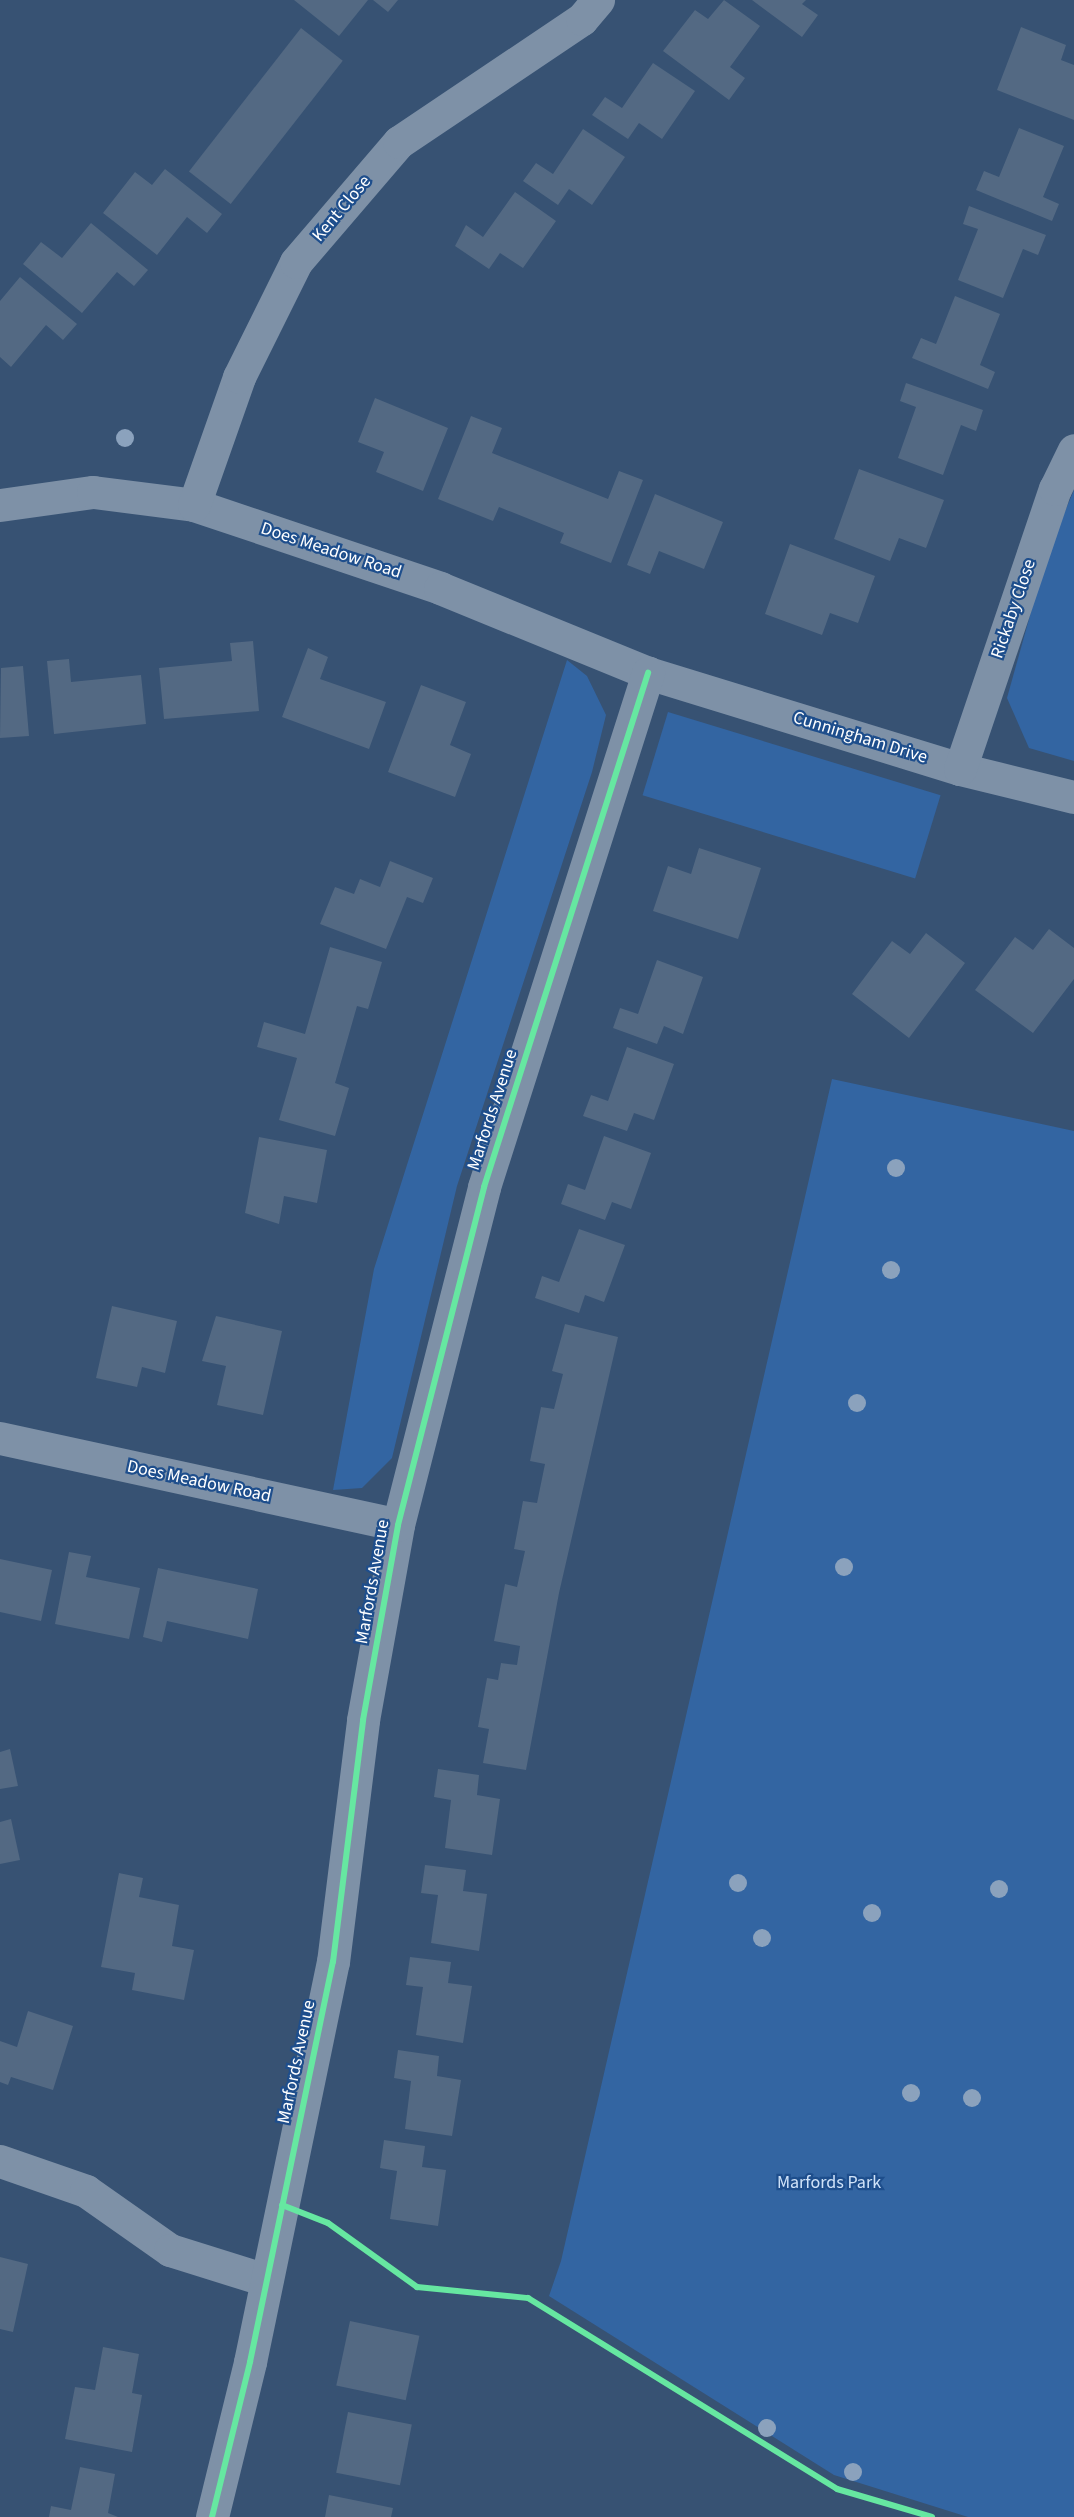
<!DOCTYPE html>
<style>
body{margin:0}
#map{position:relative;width:1074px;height:2517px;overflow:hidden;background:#375273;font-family:"Source Sans 3",sans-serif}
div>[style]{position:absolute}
.green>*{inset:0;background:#3365a2;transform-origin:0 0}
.building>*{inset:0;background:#536983;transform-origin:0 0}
.street>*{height:33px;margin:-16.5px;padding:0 16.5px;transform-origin:16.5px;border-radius:16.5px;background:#7e91a7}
.cycleway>*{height:6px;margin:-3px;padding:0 3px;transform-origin:3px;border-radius:3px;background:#66e7a1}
.trees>*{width:18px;height:18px;margin:-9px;border-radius:50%;background:#8ba2bd}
span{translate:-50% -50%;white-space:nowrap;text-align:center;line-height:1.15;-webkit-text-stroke:4.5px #1e4e8c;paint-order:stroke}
.street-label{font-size:18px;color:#fff}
.park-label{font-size:18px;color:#d0e3f9}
</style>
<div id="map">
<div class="green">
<div style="clip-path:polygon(1074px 490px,1074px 761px,1029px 748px,1007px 698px,1048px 551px)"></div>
<div style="clip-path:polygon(567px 660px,587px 676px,606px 715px,592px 772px,457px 1186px,392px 1458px,362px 1488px,333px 1490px,374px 1269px)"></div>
<div style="left:668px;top:712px;width:285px;height:87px;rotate:17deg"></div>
<div style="clip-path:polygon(832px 1079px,1074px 1131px,1074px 2517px,968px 2517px,834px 2475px,549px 2296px,561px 2261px)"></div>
</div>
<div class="building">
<div style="clip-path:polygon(294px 0,368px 0,339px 36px)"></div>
<div style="clip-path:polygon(373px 0,398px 0,388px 12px)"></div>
<div style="clip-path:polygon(724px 0,760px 26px,730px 67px,745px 78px,729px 100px,663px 51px,695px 10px,708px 19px)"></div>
<div style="clip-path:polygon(752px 0,806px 0,802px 4px,818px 15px,802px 37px)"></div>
<div style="clip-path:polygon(1021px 27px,1066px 45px,1061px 60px,1074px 65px,1074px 120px,997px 90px)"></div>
<div style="left:301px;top:28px;width:53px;height:182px;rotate:38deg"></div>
<div style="clip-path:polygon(653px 63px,695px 91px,662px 139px,639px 123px,628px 139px,592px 115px,605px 97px,622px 108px)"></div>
<div style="clip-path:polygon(1019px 128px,1064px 146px,1043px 197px,1059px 204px,1052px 221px,976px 190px,984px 171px,999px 177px)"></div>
<div style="clip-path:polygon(583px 129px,625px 157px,592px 205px,569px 189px,558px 205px,523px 181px,536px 163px,553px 174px)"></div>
<div style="clip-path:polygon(165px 169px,222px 214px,207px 233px,187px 217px,157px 255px,103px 213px,135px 172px,152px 185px)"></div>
<div style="clip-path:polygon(515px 192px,556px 221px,523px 268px,500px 253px,489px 269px,455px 246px,466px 225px,483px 237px)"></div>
<div style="clip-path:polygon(969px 206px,1046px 235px,1038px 255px,1023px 249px,1003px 298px,958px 280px,978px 229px,963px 224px)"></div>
<div style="clip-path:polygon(91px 223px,148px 270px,134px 286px,117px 272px,82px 313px,23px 264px,41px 242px,62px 258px)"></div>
<div style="clip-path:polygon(20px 277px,77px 324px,63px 340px,46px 325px,11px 367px,0 357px,0 301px)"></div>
<div style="clip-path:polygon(955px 296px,1000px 314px,980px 365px,995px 372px,988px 389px,912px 358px,921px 338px,936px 344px)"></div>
<div style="clip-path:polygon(906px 383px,983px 410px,976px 431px,961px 425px,943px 475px,898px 458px,916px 407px,900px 401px)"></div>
<div style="clip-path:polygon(375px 398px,448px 428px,423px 491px,376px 472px,384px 452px,358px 442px)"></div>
<div style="clip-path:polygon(471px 416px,502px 428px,492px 453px,608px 499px,619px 471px,643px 480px,611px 563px,560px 543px,564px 533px,499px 507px,493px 521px,438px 499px)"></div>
<div style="clip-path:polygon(859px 469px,944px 500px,926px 548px,899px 538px,890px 561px,834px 539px)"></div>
<div style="clip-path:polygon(655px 494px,723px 522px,704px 569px,659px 551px,650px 574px,627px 565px)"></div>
<div style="clip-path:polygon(790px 544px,875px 576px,858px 623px,830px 613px,822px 635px,765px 614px)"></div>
<div style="clip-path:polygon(253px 641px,259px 711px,164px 719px,159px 668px,232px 661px,230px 643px)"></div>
<div style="clip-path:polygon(308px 648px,328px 657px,320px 679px,386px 702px,369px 749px,282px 717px)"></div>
<div style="clip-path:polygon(69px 659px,71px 682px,141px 675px,146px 724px,54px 734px,47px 661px)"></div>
<div style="clip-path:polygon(23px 666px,29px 736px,0 738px,1px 668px)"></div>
<div style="clip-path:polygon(421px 685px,466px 702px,450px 745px,471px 754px,455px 797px,388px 772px)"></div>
<div style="clip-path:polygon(699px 848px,761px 868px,738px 939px,653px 911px,668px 866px,691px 874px)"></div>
<div style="clip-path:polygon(390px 861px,433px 878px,423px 903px,407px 897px,386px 949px,320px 924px,335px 887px,354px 894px,360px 879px,380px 887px)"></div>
<div style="clip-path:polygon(1049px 929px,1074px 948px,1074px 979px,1033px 1033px,975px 990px,1015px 937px,1033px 950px)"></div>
<div style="clip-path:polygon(926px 933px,965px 963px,909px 1038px,852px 994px,892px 941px,910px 954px)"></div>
<div style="clip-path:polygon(330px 947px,382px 962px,368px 1009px,357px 1006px,335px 1083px,349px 1088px,335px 1136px,279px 1120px,297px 1058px,257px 1047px,264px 1022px,305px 1034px)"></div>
<div style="clip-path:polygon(657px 960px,703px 977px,683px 1034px,664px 1026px,657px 1044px,613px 1028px,620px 1008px,638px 1014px)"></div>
<div style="clip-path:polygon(627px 1047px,674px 1064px,654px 1120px,634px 1113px,627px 1131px,583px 1116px,591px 1095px,608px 1101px)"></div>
<div style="clip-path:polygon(604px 1136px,651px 1153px,631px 1209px,612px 1202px,605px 1220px,561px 1204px,568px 1184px,585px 1190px)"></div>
<div style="clip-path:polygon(259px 1137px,327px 1150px,317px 1203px,284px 1196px,279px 1224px,245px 1213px)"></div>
<div style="clip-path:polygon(579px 1229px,625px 1245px,604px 1302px,585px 1295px,579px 1313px,535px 1298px,542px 1276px,559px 1282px)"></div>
<div style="clip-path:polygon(112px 1306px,177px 1321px,165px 1373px,142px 1367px,137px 1387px,96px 1378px)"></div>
<div style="clip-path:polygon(216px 1316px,282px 1331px,263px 1415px,217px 1405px,226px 1366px,202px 1361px)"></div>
<div style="clip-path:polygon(565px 1324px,618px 1337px,559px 1593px,526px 1770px,483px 1763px,489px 1729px,478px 1727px,487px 1678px,498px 1680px,501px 1663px,517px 1665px,520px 1646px,494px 1641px,505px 1584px,517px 1587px,525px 1551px,514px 1549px,523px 1501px,537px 1503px,545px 1464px,530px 1461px,541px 1407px,554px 1409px,563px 1374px,552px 1371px)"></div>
<div style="clip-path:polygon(69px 1552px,91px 1556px,86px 1577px,140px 1588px,129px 1639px,55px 1624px)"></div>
<div style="clip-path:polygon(0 1559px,52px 1570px,41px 1621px,0 1612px)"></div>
<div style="clip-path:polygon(158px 1568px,258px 1589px,248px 1639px,167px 1621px,162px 1642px,143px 1637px)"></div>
<div style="clip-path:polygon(10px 1749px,18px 1786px,0 1789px,0 1752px)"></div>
<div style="clip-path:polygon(438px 1769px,479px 1775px,477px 1795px,500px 1799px,492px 1855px,445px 1848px,451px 1800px,434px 1797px)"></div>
<div style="clip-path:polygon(11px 1819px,20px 1860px,0 1864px,0 1822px)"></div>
<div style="clip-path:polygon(425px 1865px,466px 1870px,463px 1891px,487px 1894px,479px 1951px,431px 1943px,438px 1895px,421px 1893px)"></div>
<div style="clip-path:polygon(119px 1873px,143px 1878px,139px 1897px,179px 1905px,172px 1946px,194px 1950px,184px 2000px,132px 1990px,135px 1973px,101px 1967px)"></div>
<div style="clip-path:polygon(410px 1957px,451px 1962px,448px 1983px,472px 1986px,463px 2043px,416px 2035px,423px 1987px,406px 1985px)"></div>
<div style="clip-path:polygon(28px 2011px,73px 2026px,53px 2090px,11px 2077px,8px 2085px,0 2082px,0 2041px,17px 2047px)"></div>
<div style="clip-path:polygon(398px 2050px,439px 2056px,437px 2076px,461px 2080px,452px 2136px,405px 2129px,411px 2081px,394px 2078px)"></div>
<div style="clip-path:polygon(384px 2140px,425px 2146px,422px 2167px,446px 2170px,438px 2226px,390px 2219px,397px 2171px,380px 2168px)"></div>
<div style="clip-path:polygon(0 2257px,28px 2264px,13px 2332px,0 2329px)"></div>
<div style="left:350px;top:2321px;width:71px;height:66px;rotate:12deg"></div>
<div style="clip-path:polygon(103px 2347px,139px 2354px,132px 2393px,142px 2395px,132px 2452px,65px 2439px,75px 2387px,95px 2390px)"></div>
<div style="left:348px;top:2412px;width:65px;height:62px;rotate:11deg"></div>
<div style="clip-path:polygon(80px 2467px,115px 2474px,108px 2513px,118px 2517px,49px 2517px,51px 2506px,71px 2510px)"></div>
<div style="clip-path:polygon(329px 2495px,393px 2508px,391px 2517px,325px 2517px)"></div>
</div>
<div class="street">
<div style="left:0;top:505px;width:94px;rotate:-8deg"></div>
<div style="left:93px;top:492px;width:102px;rotate:7.3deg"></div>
<div style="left:194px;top:505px;width:260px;rotate:18.6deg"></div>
<div style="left:440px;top:588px;width:225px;rotate:22.2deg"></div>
<div style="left:648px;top:673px;width:326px;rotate:17.1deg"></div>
<div style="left:960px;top:769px;width:117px;rotate:13.8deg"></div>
<div style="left:194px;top:505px;width:136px;rotate:-70.6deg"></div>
<div style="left:239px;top:377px;width:128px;rotate:-63.6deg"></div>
<div style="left:296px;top:262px;width:158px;rotate:-49.4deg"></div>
<div style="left:399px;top:142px;width:220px;rotate:-33.9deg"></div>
<div style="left:582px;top:19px;width:25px;rotate:-50deg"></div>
<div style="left:960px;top:769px;width:296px;rotate:-71.3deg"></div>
<div style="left:1055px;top:489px;width:43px;rotate:-64deg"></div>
<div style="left:0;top:1438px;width:407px;rotate:12.3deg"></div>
<div style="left:0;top:2161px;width:91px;rotate:19.2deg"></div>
<div style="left:86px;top:2191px;width:103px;rotate:35.1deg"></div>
<div style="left:170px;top:2250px;width:101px;rotate:17.4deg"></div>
<div style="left:212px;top:2517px;width:160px;rotate:-76.2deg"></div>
<div style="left:250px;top:2362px;width:409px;rotate:-78.3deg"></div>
<div style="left:333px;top:1962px;width:244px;rotate:-82.9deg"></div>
<div style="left:363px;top:1720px;width:198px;rotate:-79.8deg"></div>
<div style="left:398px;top:1525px;width:349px;rotate:-75.7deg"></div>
<div style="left:484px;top:1187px;width:540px;rotate:-72.3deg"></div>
</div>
<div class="cycleway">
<div style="left:282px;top:2205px;width:49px;rotate:21.4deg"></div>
<div style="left:328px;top:2223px;width:110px;rotate:35.7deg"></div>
<div style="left:417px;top:2287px;width:112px;rotate:5.7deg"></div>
<div style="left:528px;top:2298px;width:363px;rotate:31.7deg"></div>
<div style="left:837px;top:2489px;width:99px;rotate:16.4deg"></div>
<div style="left:212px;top:2517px;width:160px;rotate:-76.2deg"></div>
<div style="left:250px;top:2362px;width:409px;rotate:-78.3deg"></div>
<div style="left:333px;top:1962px;width:244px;rotate:-82.9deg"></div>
<div style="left:363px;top:1720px;width:198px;rotate:-79.8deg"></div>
<div style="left:398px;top:1525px;width:349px;rotate:-75.7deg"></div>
<div style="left:484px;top:1187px;width:540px;rotate:-72.3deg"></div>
</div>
<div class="trees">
<div style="left:125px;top:438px"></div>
<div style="left:896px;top:1168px"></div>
<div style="left:891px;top:1270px"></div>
<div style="left:857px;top:1403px"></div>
<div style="left:844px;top:1567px"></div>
<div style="left:738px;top:1883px"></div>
<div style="left:999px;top:1889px"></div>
<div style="left:872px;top:1913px"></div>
<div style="left:762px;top:1938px"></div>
<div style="left:911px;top:2093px"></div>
<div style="left:972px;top:2098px"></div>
<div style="left:767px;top:2428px"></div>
<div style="left:853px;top:2472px"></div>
</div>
<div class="street-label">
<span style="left:342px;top:209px;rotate:-50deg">Kent Close</span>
<span style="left:331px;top:551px;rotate:18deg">Does Meadow Road</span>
<span style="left:1014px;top:609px;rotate:-71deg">Rickaby Close</span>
<span style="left:860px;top:738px;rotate:17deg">Cunningham Drive</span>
<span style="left:493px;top:1110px;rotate:-72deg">Marfords Avenue</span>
<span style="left:199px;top:1482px;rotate:12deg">Does Meadow Road</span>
<span style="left:373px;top:1582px;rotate:-80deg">Marfords Avenue</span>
<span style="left:297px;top:2062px;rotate:-78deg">Marfords Avenue</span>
</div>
<div class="park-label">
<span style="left:829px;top:2183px">Marfords Park</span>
</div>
</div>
